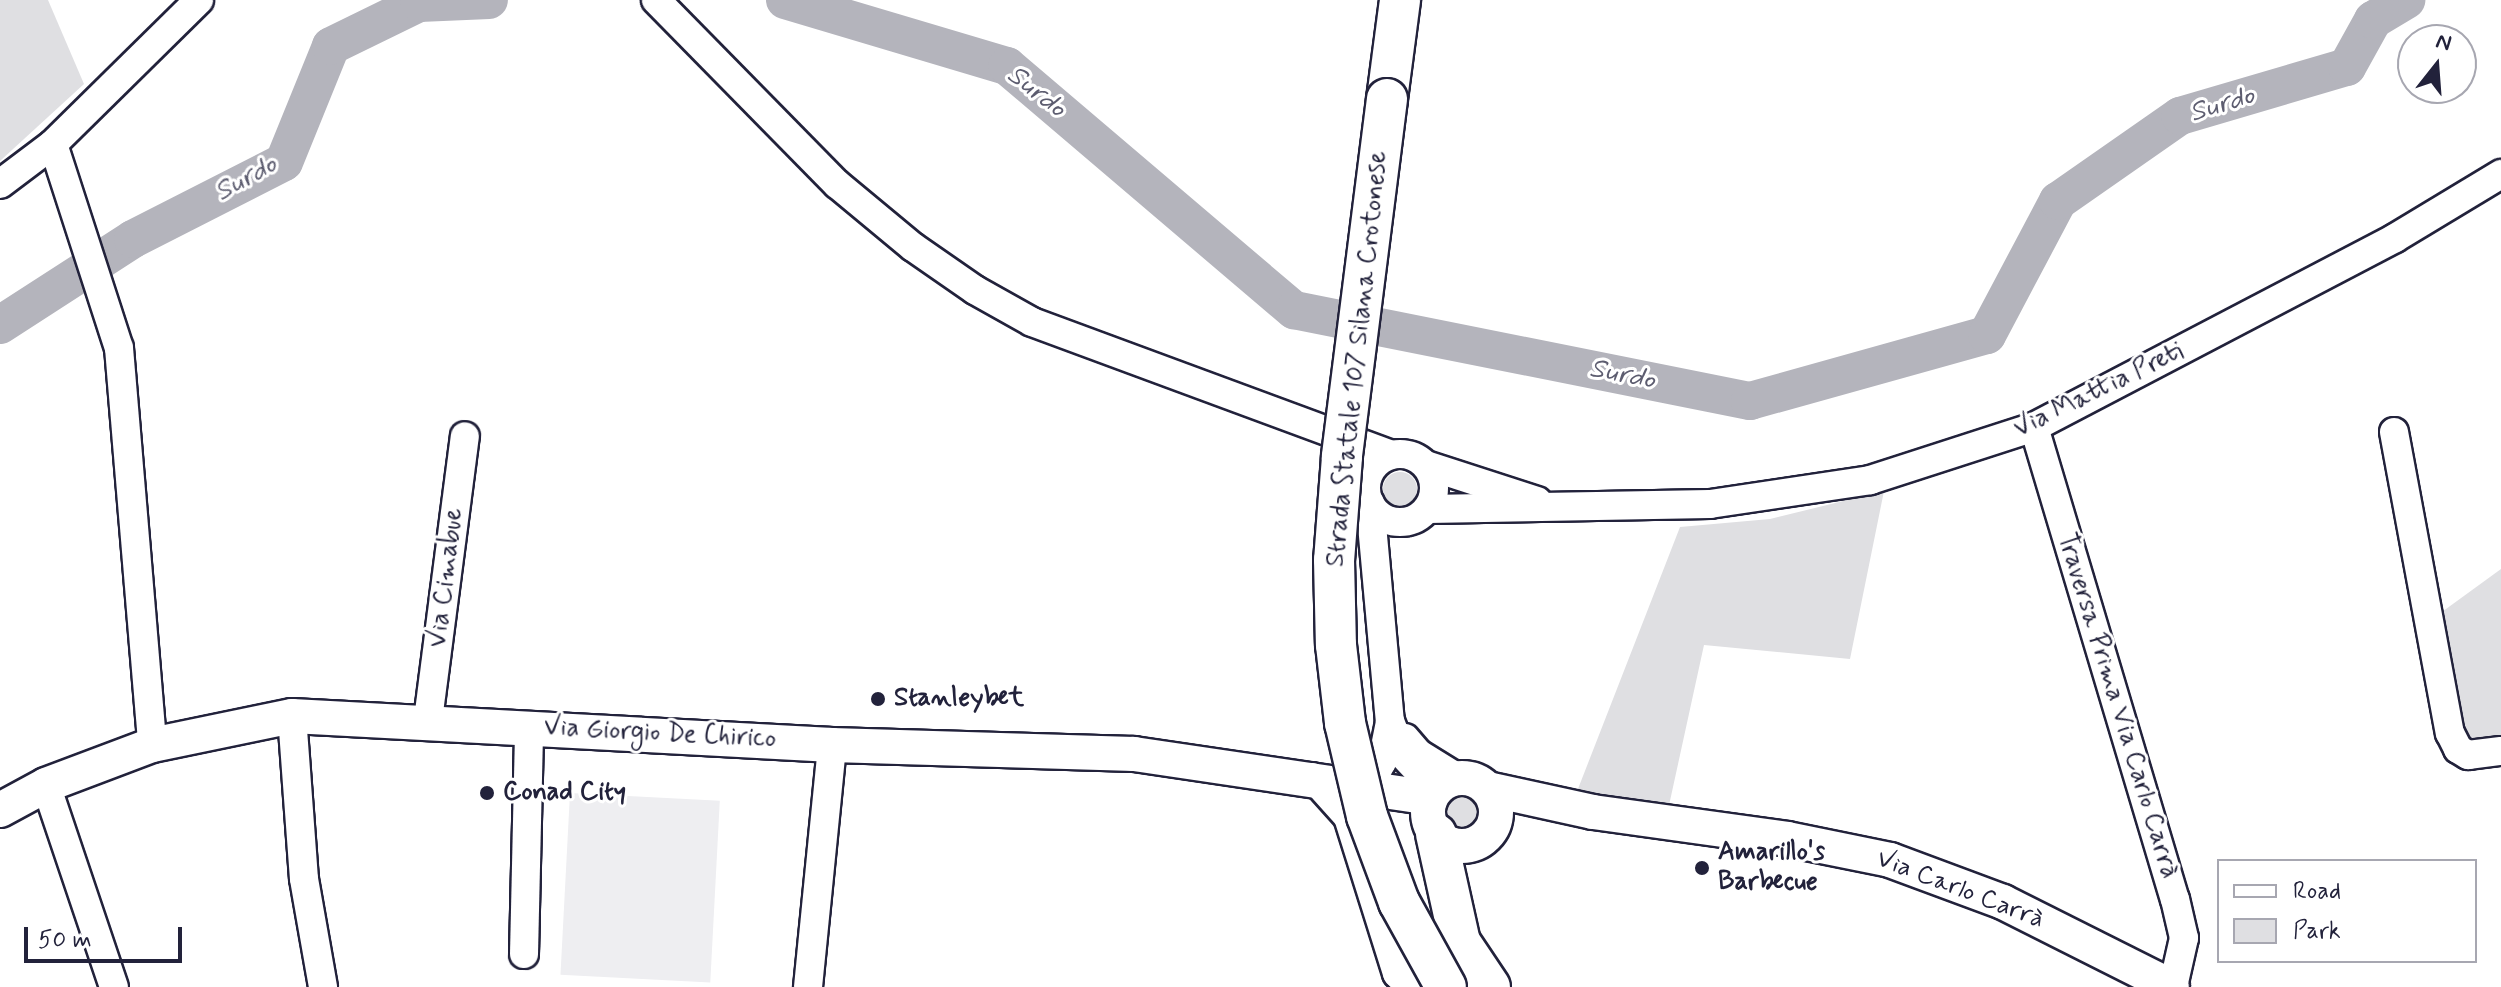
<!DOCTYPE html>
<meta charset="utf-8">
<style>
body{margin:0}
#map{position:relative;width:2501px;height:987px;overflow:hidden;background:#fff;font-family:Mynerve,sans-serif}
div>[style]{position:absolute}
.built>*{inset:0;background:#eeeef1;transform-origin:0 0}
.green>*{inset:0;background:#dfdfe2}
.round{border-radius:50%}
.river>*{height:38px;margin:-19px;padding:0 19px;transform-origin:19px;border-radius:19px;background:#b4b4bc}
.roads{filter:drop-shadow(2px 0 #22223b) drop-shadow(-2px 0 #22223b) drop-shadow(0 2px #22223b) drop-shadow(0 -2px #22223b)}
.minor>*{height:28px;margin:-14px;padding:0 14px;transform-origin:14px;border-radius:14px;background:#fff}
.minor>.ring{margin:-14px;padding:0;box-sizing:content-box;background:none;border:28px solid #fff;border-radius:50%}
.major>*{height:34px;margin:-17px;padding:0 17px;transform-origin:17px;border-radius:17px;background:#fff}
.major>.ring{margin:-17px;padding:0;box-sizing:content-box;background:none;border:34px solid #fff;border-radius:50%}
.highway>*{height:40px;margin:-20px;padding:0 20px;transform-origin:20px;border-radius:20px;background:#fff}
.bridges{filter:drop-shadow(2px 0 #22223b) drop-shadow(-2px 0 #22223b) drop-shadow(0 2px #22223b) drop-shadow(0 -2px #22223b)}
.highway-bridge>*{height:40px;margin:-20px;padding:0 20px;transform-origin:20px;border-radius:20px;background:#fff}
.dots>*{width:22px;height:22px;translate:-50% -50%;box-sizing:border-box;border:4px solid #fff;border-radius:50%}
span{translate:-50% -50%;white-space:nowrap;text-align:center;line-height:1.15;-webkit-text-stroke:6px #fff;paint-order:stroke}
.street-label{font-size:26px;color:#22223b}
.poi-label{font-size:26px;color:#22223b;font-weight:700}
.left{translate:0 -50%;text-align:left}
.water-label{font-size:28px;color:#5c5c6f;font-style:italic}
.legend{position:absolute;left:2217px;top:859px;width:260px;height:104px;box-sizing:border-box;background:#fff;border:2px solid #a7a7b1;margin:0;padding:10px 14px;list-style:none;font-size:24px;color:#22223b}
.legend li{display:flex;align-items:center;gap:16px;height:40px}
.legend b{width:40px;border:2px solid #a7a7b1}
.north{position:absolute;left:2397px;top:24px;width:80px;height:80px;box-sizing:border-box;background:#fff;border:2px solid #a7a7b1;border-radius:50%;rotate:17deg;font-size:22px;font-weight:700;line-height:32px;text-align:center;color:#22223b}
.north::after{content:'';display:block;margin:auto;width:28px;height:36px;background:#22223b;clip-path:polygon(50% 0,100% 100%,50% 72%,0 100%)}
.scale{position:absolute;left:24px;top:927px;width:158px;height:36px;box-sizing:border-box;border:4px solid #22223b;border-top:0;padding-left:10px;font-size:24px;line-height:28px;white-space:nowrap;color:#22223b;-webkit-text-stroke:6px #fff;paint-order:stroke}
</style>
<div id="map">
<div class="built">
<div style="left:570px;top:793px;width:150px;height:182px;rotate:3deg"></div>
</div>
<div class="green">
<div style="clip-path:polygon(0 0,48px 0,84px 84px,0 161px)"></div>
<div class="round" style="left:1383px;top:472px;width:34px;height:34px"></div>
<div style="clip-path:polygon(1884px 491px,1850px 659px,1704px 645px,1668px 810px,1576px 794px,1680px 527px,1770px 519px)"></div>
<div style="clip-path:polygon(2501px 569px,2501px 745px,2466px 749px,2435px 617px)"></div>
<div class="round" style="left:1443px;top:794px;width:40px;height:40px"></div>
</div>
<div class="river">
<div style="left:785px;top:0;width:232px;rotate:16.6deg"></div>
<div style="left:1007px;top:66px;width:377px;rotate:40.4deg"></div>
<div style="left:1294px;top:310px;width:465px;rotate:11.3deg"></div>
<div style="left:1750px;top:401px;width:246px;rotate:-15.6deg"></div>
<div style="left:1987px;top:335px;width:152px;rotate:-62.1deg"></div>
<div style="left:2058px;top:201px;width:149px;rotate:-34.9deg"></div>
<div style="left:2180px;top:116px;width:174px;rotate:-16.4deg"></div>
<div style="left:2347px;top:67px;width:54px;rotate:-61deg"></div>
<div style="left:2373px;top:20px;width:39px;rotate:-31deg"></div>
<div style="left:0;top:325px;width:158px;rotate:-32.9deg"></div>
<div style="left:133px;top:239px;width:169px;rotate:-27deg"></div>
<div style="left:284px;top:162px;width:125px;rotate:-67.9deg"></div>
<div style="left:331px;top:46px;width:98px;rotate:-26deg"></div>
<div style="left:419px;top:3px;width:70px;rotate:-2.5deg"></div>
</div>
<div class="roads">
<div class="minor">
<div style="left:656px;top:0;width:258px;rotate:45.5deg"></div>
<div style="left:837px;top:184px;width:99px;rotate:39.7deg"></div>
<div style="left:913px;top:247px;width:75px;rotate:34.7deg"></div>
<div style="left:975px;top:290px;width:65px;rotate:29.3deg"></div>
<div style="left:1032px;top:322px;width:383px;rotate:20.3deg"></div>
<div style="left:53px;top:144px;width:214px;rotate:72.1deg"></div>
<div style="left:119px;top:348px;width:398px;rotate:85.2deg"></div>
<div style="left:0;top:184px;width:66px;rotate:-37deg"></div>
<div style="left:53px;top:144px;width:205px;rotate:-44.6deg"></div>
<div style="left:2034px;top:427px;width:493px;rotate:73.4deg"></div>
<div style="left:2175px;top:899px;width:40px;rotate:77deg"></div>
<div style="left:2184px;top:938px;width:50px;rotate:102.7deg"></div>
<div style="left:2394px;top:432px;width:306px;rotate:79.5deg"></div>
<div style="left:2450px;top:733px;width:18px;rotate:63deg"></div>
<div style="left:2458px;top:749px;width:12px;rotate:31deg"></div>
<div style="left:2468px;top:755px;width:33px;rotate:-7deg"></div>
<div class="ring" style="left:1366px;top:454px;width:40px;height:40px"></div>
<div style="left:1426px;top:465px;width:117px;rotate:18deg"></div>
<div style="left:1370px;top:503px;width:219px;rotate:84.8deg"></div>
<div style="left:1390px;top:721px;width:36px;rotate:69deg"></div>
<div style="left:1403px;top:755px;width:48px;rotate:46.7deg"></div>
<div style="left:1428px;top:509px;width:282px;rotate:-1deg"></div>
<div style="left:1710px;top:504px;width:162px;rotate:-8.5deg"></div>
<div style="left:1870px;top:480px;width:172px;rotate:-17.9deg"></div>
<div style="left:2034px;top:427px;width:407px;rotate:-27.6deg"></div>
<div style="left:2395px;top:238px;width:124px;rotate:-31.1deg"></div>
<div style="left:292px;top:716px;width:163px;rotate:85.8deg"></div>
<div style="left:304px;top:879px;width:110px;rotate:80deg"></div>
<div style="left:428px;top:720px;width:286px;rotate:-82.6deg"></div>
<div style="left:1405px;top:738px;width:21px;rotate:49deg"></div>
<div style="left:1419px;top:754px;width:46px;rotate:31.6deg"></div>
<div style="left:1312px;top:777px;width:54px;rotate:48deg"></div>
<div style="left:1348px;top:817px;width:164px;rotate:72.6deg"></div>
<div style="left:1397px;top:973px;width:18px;rotate:49deg"></div>
<div style="left:46px;top:785px;width:213px;rotate:71.4deg"></div>
<div style="left:1369px;top:786px;width:27px;rotate:-62deg"></div>
<div style="left:1382px;top:762px;width:41px;rotate:-78.7deg"></div>
<div style="left:524px;top:954px;width:228px;rotate:-88.7deg"></div>
<div style="left:808px;top:987px;width:243px;rotate:-84.3deg"></div>
</div>
<div class="major">
<div class="ring" style="left:1428px;top:778px;width:34px;height:34px"></div>
<div style="left:1488px;top:789px;width:107px;rotate:12.4deg"></div>
<div style="left:1593px;top:812px;width:196px;rotate:7.9deg"></div>
<div style="left:1787px;top:839px;width:105px;rotate:11.5deg"></div>
<div style="left:1890px;top:860px;width:121px;rotate:20.4deg"></div>
<div style="left:2003px;top:902px;width:189px;rotate:26.7deg"></div>
<div style="left:0;top:810px;width:52px;rotate:-28.5deg"></div>
<div style="left:46px;top:785px;width:113px;rotate:-20.7deg"></div>
<div style="left:152px;top:745px;width:143px;rotate:-11.7deg"></div>
<div style="left:292px;top:716px;width:541px;rotate:3.07deg"></div>
<div style="left:832px;top:745px;width:302px;rotate:1.7deg"></div>
<div style="left:1134px;top:754px;width:300px;rotate:8.4deg"></div>
</div>
<div class="highway">
<div style="left:1387px;top:99px;width:100px;rotate:-82.5deg"></div>
<div style="left:1436px;top:834px;width:111px;rotate:77.5deg"></div>
<div style="left:1460px;top:942px;width:54px;rotate:56.3deg"></div>
</div>
</div>
<div class="bridges">
<div class="highway-bridge">
<div style="left:1387px;top:99px;width:361px;rotate:97.2deg"></div>
<div style="left:1342px;top:457px;width:103px;rotate:94.4deg"></div>
<div style="left:1334px;top:560px;width:85px;rotate:88.7deg"></div>
<div style="left:1336px;top:645px;width:79px;rotate:83.4deg"></div>
<div style="left:1345px;top:723px;width:96px;rotate:76.7deg"></div>
<div style="left:1367px;top:816px;width:92px;rotate:69.6deg"></div>
<div style="left:1399px;top:902px;width:97px;rotate:61.1deg"></div>
</div>
</div>
<div class="dots">
<div style="left:878px;top:699px;background:#22223b"></div>
<div style="left:487px;top:793px;background:#22223b"></div>
<div style="left:1702px;top:868px;background:#22223b"></div>
</div>
<div class="street-label">
<span style="left:1358px;top:359px;rotate:-84deg">Strada Statale 107 Silana Crotonese</span>
<span style="left:2099px;top:391px;rotate:-26deg">Via Mattia Preti</span>
<span style="left:447px;top:578px;rotate:-83deg">Via Cimabue</span>
<span style="left:2117px;top:706px;rotate:73deg">Traversa Prima Via Carlo Carrà</span>
<span style="left:660px;top:734px;rotate:3deg">Via Giorgio De Chirico</span>
<span style="left:1960px;top:890px;rotate:21deg">Via Carlo Carrà</span>
</div>
<div class="poi-label">
<span class="left" style="left:894px;top:699px">Stanleybet</span>
<span class="left" style="left:503px;top:793px">Conad City</span>
<span class="left" style="left:1718px;top:868px">Amarillo's<br>Barbecue</span>
</div>
<div class="water-label">
<span style="left:1036px;top:92px;rotate:38deg">Surdo</span>
<span style="left:2222px;top:105px;rotate:-17deg">Surdo</span>
<span style="left:246px;top:179px;rotate:-29deg">Surdo</span>
<span style="left:1622px;top:375px;rotate:11deg">Surdo</span>
</div>
<ul class="legend">
<li><b style="height:10px;background:#fff"></b>Road</li>
<li><b style="height:22px;background:#dfdfe2"></b>Park</li>
</ul>
<div class="north">N</div>
<div class="scale">50 m</div>
</div>
